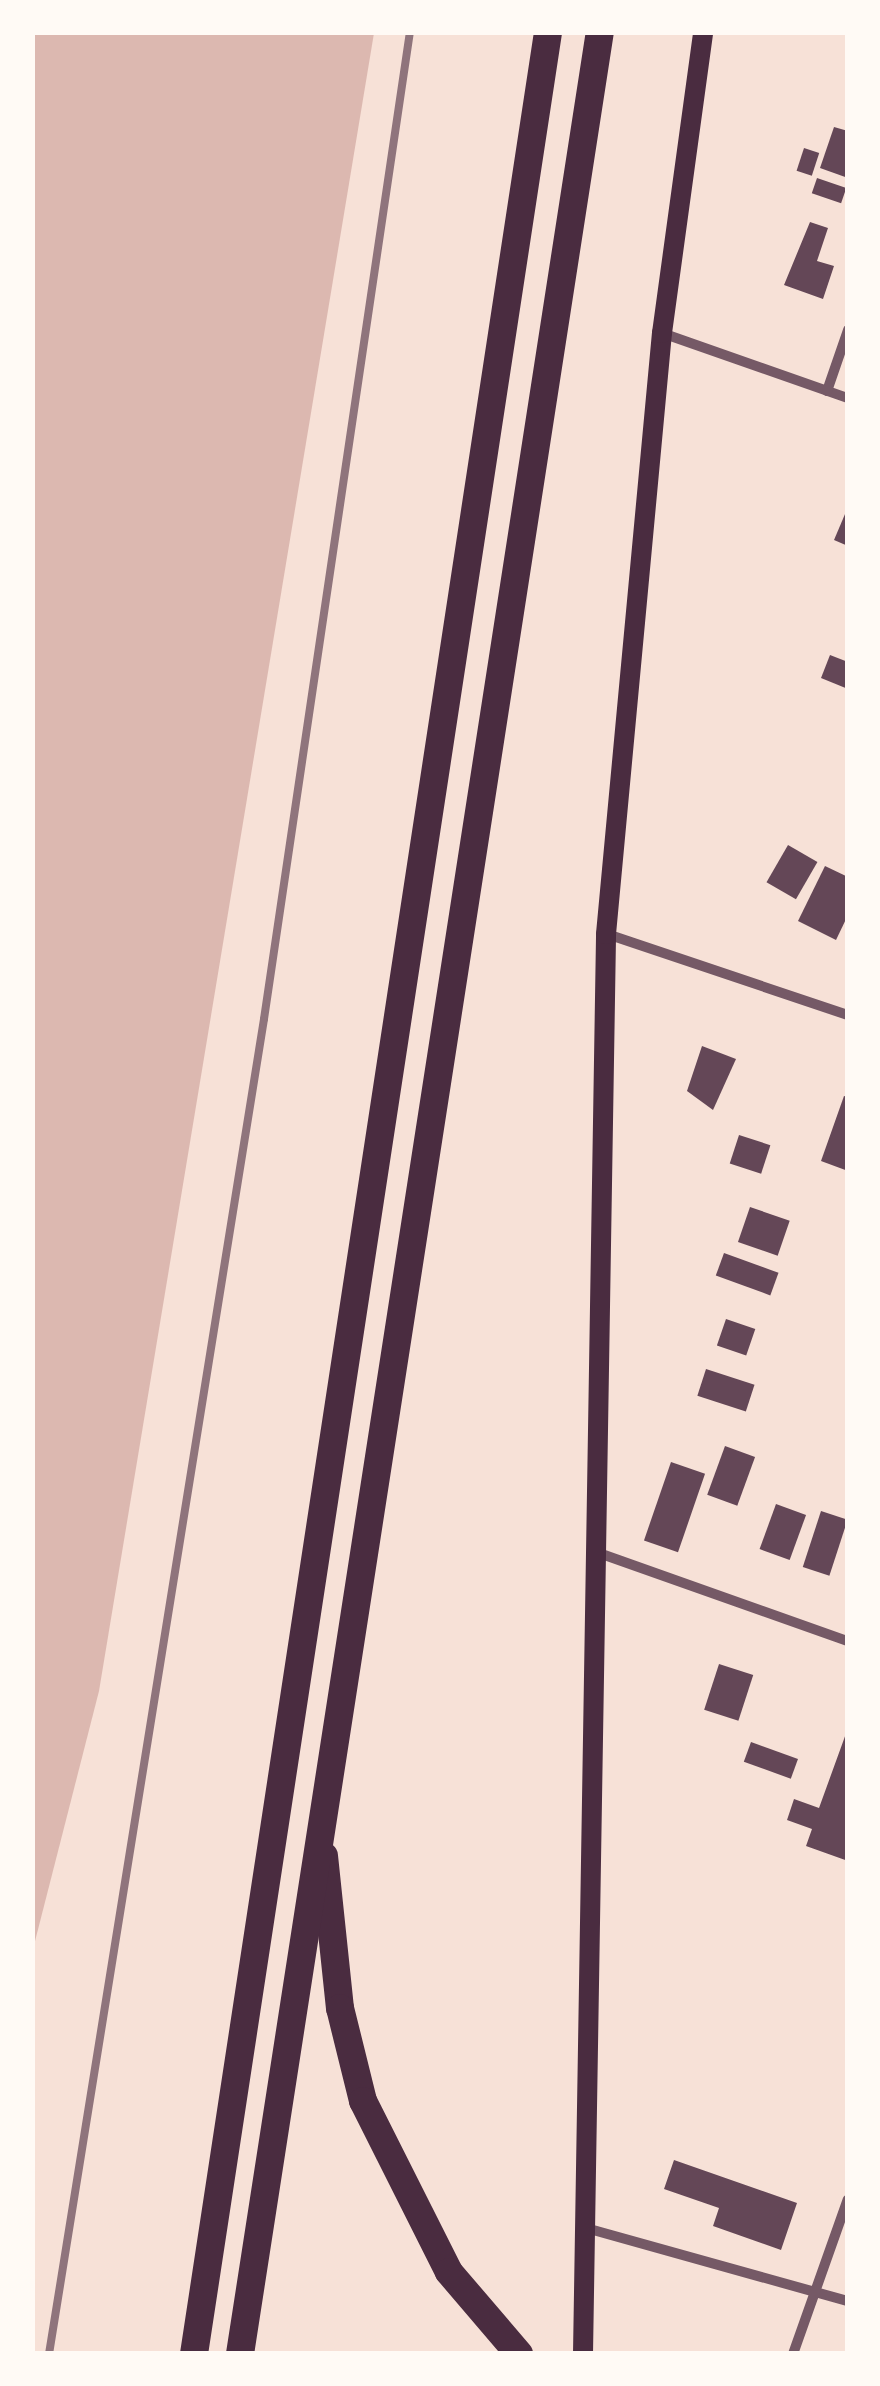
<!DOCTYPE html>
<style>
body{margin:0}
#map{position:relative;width:880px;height:2386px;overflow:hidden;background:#f7e1d7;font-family:"Titillium Web",sans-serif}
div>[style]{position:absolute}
.water>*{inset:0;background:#dcb8b0}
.building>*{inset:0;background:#644757;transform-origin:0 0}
.minor>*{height:10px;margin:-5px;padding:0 5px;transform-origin:5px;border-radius:5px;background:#755966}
.secondary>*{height:20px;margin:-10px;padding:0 10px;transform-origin:10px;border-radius:10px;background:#4a2c40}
.trunk>*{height:28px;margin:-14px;padding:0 14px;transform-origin:14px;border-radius:14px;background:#4a2c40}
.rail>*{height:8px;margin:-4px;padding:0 4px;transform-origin:4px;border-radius:4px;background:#8f747c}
span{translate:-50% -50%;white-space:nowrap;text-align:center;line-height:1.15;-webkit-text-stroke:10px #fffaf5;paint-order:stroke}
.frame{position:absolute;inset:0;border:35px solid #fffaf5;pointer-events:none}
</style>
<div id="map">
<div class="water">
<div style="clip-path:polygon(33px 32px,374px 33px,99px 1691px,33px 1949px)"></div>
</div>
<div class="building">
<div style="clip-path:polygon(834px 127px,848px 131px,848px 178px,820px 168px)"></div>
<div style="left:804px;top:148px;width:16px;height:24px;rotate:18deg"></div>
<div style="left:817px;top:178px;width:31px;height:16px;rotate:19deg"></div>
<div style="clip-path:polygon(810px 222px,828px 228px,817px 261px,834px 266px,823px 299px,784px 285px)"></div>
<div style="clip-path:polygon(848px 507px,848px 546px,834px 540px)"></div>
<div style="clip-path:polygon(830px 655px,848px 662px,848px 689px,821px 678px)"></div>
<div style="left:788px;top:845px;width:34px;height:43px;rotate:30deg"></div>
<div style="clip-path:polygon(825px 866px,848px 877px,848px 915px,836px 940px,798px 921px)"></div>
<div style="clip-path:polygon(702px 1046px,736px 1059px,713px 1110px,687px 1091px)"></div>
<div style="clip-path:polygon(844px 1096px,848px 1097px,848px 1171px,821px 1161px)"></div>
<div style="left:739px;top:1135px;width:33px;height:30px;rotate:18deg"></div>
<div style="left:750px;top:1207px;width:42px;height:37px;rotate:19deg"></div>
<div style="left:724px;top:1253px;width:58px;height:24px;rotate:20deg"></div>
<div style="left:726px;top:1319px;width:31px;height:28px;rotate:19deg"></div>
<div style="left:706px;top:1369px;width:51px;height:28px;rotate:18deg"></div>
<div style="left:725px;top:1446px;width:32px;height:52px;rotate:20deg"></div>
<div style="left:671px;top:1462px;width:36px;height:83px;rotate:19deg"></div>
<div style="left:776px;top:1504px;width:32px;height:48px;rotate:20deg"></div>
<div style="left:821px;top:1511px;width:28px;height:59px;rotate:18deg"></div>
<div style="left:719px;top:1664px;width:36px;height:48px;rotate:18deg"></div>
<div style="clip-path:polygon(848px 1728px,848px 1861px,806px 1846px,812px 1829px,787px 1820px,794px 1799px,819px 1808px)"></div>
<div style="left:751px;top:1742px;width:50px;height:21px;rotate:20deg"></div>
<div style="clip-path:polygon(674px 2160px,797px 2203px,781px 2250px,713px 2226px,719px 2208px,664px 2189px)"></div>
</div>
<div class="minor">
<div style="left:662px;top:333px;width:197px;rotate:19.3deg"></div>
<div style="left:827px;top:391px;width:65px;rotate:-71deg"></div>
<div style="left:607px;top:934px;width:254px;rotate:18.6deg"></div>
<div style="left:596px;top:1552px;width:267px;rotate:19.5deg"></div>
<div style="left:586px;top:2228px;width:272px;rotate:15.6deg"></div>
<div style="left:793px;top:2354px;width:164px;rotate:-70.5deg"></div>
</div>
<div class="secondary">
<div style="left:583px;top:2354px;width:1420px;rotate:-89.07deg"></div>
<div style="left:606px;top:934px;width:604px;rotate:-84.68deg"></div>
<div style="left:662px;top:333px;width:304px;rotate:-82.2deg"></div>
</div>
<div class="trunk">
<div style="left:324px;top:1856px;width:153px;rotate:84deg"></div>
<div style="left:340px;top:2008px;width:96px;rotate:76.1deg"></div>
<div style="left:363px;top:2101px;width:191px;rotate:63.3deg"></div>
<div style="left:449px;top:2272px;width:108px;rotate:49.5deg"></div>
<div style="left:194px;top:2354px;width:2349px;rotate:-81.33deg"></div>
<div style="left:240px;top:2354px;width:2350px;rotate:-81.19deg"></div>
</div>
<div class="rail">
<div style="left:49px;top:2354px;width:1352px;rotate:-80.85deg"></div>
<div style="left:264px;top:1019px;width:998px;rotate:-81.59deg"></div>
</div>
<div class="frame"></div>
</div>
